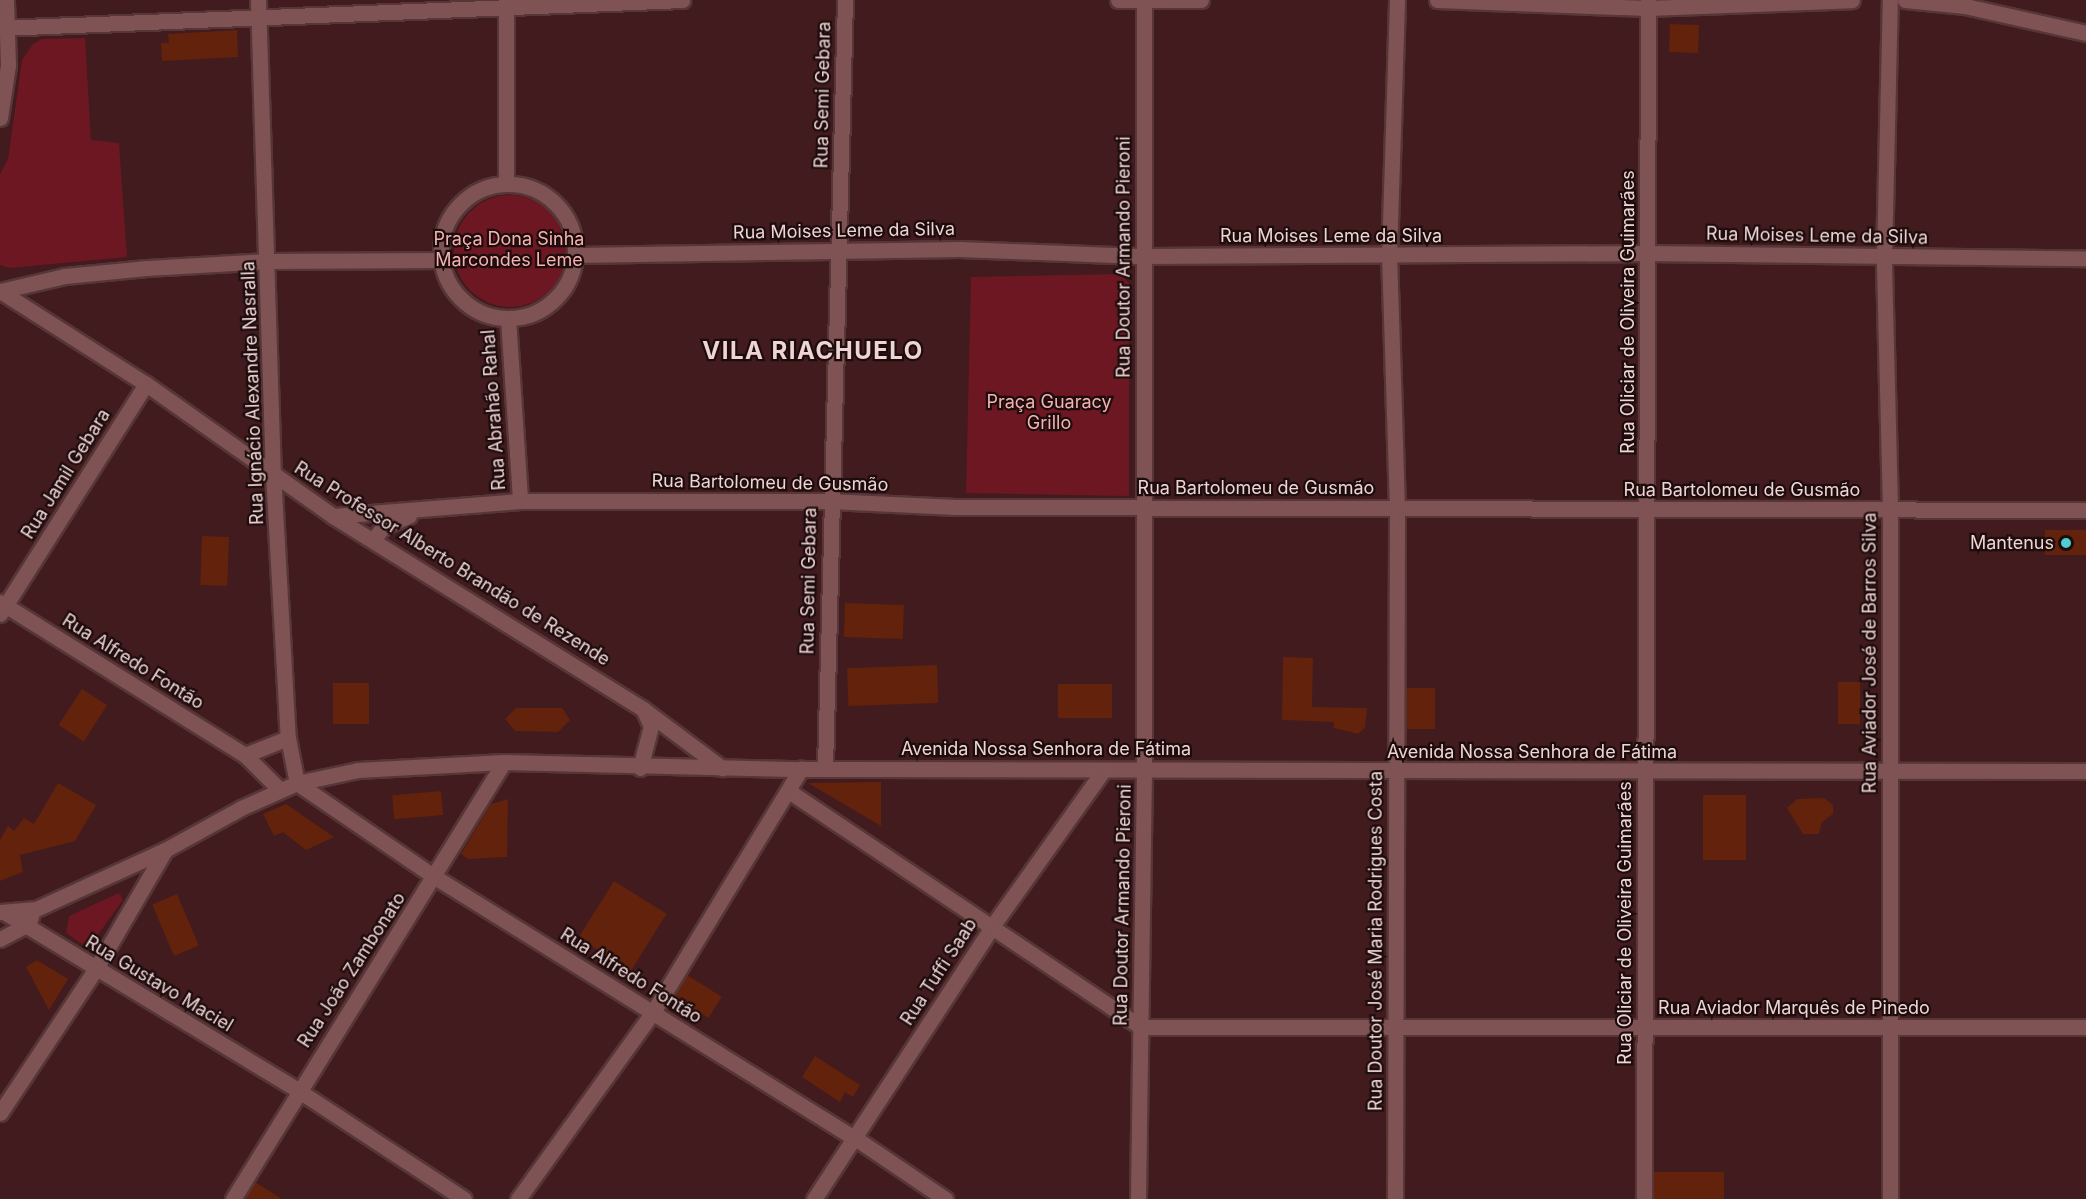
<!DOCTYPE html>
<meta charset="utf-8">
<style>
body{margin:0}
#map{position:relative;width:2086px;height:1199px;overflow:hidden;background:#411b1d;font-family:Inter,sans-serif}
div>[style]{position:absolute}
.green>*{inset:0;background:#6c1722}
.round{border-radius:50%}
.building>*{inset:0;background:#62220b;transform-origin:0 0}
.roads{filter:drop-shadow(2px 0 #563638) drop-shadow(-2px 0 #563638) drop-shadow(0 2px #563638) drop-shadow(0 -2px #563638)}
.minor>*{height:15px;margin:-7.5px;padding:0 7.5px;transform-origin:7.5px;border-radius:7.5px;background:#7f5353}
.minor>.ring{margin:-7.5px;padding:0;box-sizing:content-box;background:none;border:15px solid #7f5353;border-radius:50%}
.dots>*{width:16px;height:16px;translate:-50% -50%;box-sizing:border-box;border:3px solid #1d0c0c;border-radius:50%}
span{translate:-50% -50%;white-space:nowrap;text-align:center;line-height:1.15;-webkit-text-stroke:4.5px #1d0c0c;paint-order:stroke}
.street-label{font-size:18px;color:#efd4d4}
.park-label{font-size:18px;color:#f4b2b2}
.poi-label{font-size:18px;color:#efd4d4}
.right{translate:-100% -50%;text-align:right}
.district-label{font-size:24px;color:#efd4d4;font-weight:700;letter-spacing:1.5px}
</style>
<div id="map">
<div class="green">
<div style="clip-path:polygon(85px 38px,91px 140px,119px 143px,127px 257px,9px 268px,0 265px,0 174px,8px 159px,22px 60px,33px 44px,42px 39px)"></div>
<div class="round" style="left:454px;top:195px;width:112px;height:112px"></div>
<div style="clip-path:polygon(1120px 274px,1129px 283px,1129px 496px,966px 493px,971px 277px)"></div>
<div style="clip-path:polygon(119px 893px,123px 900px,97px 936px,82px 944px,66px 933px,69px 916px)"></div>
</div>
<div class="building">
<div style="left:1670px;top:24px;width:29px;height:28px;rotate:2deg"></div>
<div style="clip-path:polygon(237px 30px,238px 57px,162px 61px,161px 43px,169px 43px,168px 34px)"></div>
<div style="left:2045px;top:530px;width:41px;height:25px"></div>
<div style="left:202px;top:536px;width:27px;height:49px;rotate:2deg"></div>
<div style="left:845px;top:603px;width:59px;height:34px;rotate:2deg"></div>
<div style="clip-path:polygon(1283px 657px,1313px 658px,1312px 707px,1367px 708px,1365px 728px,1358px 734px,1334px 728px,1334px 722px,1282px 720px)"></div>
<div style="left:937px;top:665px;width:38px;height:90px;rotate:88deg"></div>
<div style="left:1838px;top:682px;width:22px;height:42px"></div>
<div style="left:333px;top:683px;width:36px;height:41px"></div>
<div style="left:1058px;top:684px;width:54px;height:34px"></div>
<div style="left:1407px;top:688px;width:28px;height:41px"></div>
<div style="left:82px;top:689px;width:30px;height:43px;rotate:33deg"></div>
<div style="clip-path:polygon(516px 708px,562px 708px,570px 720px,558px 732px,515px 731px,505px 719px)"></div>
<div style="clip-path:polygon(881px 782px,881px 826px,808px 783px)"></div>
<div style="clip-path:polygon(58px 783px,96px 805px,75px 841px,20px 855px,23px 872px,0 881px,0 840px,8px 826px,14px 831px,24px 818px,34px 824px)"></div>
<div style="left:441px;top:791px;width:24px;height:49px;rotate:85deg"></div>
<div style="left:1703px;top:795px;width:43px;height:65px"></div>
<div style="clip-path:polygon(1824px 798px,1833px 805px,1833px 814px,1822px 822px,1819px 834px,1803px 834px,1787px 808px,1797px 799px)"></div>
<div style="clip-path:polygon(508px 799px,507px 857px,468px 859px,461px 854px,491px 804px)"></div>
<div style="clip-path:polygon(286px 804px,334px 837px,306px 850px,283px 832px,274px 836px,263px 814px)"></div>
<div style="left:614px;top:881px;width:62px;height:67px;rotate:32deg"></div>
<div style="left:177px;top:894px;width:56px;height:27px;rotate:67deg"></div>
<div style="clip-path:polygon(37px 960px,68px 979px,49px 1010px,26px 967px)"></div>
<div style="left:687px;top:975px;width:41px;height:25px;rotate:32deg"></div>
<div style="clip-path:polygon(815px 1056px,860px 1085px,853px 1097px,845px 1092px,840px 1102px,802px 1077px)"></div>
<div style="left:1724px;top:1172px;width:27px;height:70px;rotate:90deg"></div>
<div style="clip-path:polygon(255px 1182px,282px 1199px,244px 1199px)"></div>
</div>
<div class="roads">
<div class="minor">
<div style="left:258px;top:0;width:473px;rotate:88.2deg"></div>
<div style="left:273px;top:473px;width:265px;rotate:86.8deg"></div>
<div style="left:288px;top:738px;width:46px;rotate:78.7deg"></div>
<div style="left:297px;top:783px;width:167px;rotate:34.3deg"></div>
<div style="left:435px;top:877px;width:494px;rotate:31.9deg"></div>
<div style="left:855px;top:1138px;width:109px;rotate:34.1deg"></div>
<div style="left:506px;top:0;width:184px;rotate:90deg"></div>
<div style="left:1118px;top:0;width:83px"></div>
<div style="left:1437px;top:0;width:211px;rotate:2.2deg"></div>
<div style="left:1648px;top:8px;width:204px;rotate:-2.2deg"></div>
<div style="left:1905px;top:0;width:60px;rotate:5.7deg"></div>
<div style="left:1965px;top:6px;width:124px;rotate:12.6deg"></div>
<div style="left:0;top:28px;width:683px;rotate:-2.35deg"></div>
<div style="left:0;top:118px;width:54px;rotate:-81.4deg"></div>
<div style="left:8px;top:65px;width:65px;rotate:-91.8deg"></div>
<div class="ring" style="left:441px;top:184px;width:119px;height:119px"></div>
<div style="left:575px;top:255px;width:384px;rotate:-0.9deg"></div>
<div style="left:959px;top:249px;width:186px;rotate:2.2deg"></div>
<div style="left:1145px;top:256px;width:501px;rotate:-0.34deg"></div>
<div style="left:1646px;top:253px;width:440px;rotate:0.7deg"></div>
<div style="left:0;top:291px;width:173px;rotate:32.5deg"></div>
<div style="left:146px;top:384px;width:229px;rotate:35.2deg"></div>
<div style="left:333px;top:516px;width:365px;rotate:31.9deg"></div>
<div style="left:0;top:291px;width:67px;rotate:-13deg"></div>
<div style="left:65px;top:276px;width:82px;rotate:-5.6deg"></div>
<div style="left:147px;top:268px;width:121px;rotate:-3.3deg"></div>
<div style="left:268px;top:261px;width:174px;rotate:-0.3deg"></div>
<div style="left:508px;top:318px;width:183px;rotate:86.2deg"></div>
<div style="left:333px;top:516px;width:188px;rotate:-4.6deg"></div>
<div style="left:520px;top:501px;width:310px"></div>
<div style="left:830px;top:501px;width:126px;rotate:2.7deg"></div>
<div style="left:956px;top:507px;width:1130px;rotate:0.15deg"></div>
<div style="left:373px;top:540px;width:18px;rotate:-52deg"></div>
<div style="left:384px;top:526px;width:27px;rotate:-22deg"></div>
<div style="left:0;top:602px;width:289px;rotate:32deg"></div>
<div style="left:245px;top:755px;width:49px;rotate:45deg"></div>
<div style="left:0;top:614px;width:272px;rotate:-57.6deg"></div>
<div style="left:245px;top:755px;width:46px;rotate:-21.6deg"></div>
<div style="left:640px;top:768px;width:43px;rotate:-75.3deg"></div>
<div style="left:651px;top:726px;width:19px;rotate:-115deg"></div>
<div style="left:643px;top:709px;width:99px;rotate:36.8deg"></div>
<div style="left:825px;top:768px;width:768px;rotate:-88.51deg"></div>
<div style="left:790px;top:792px;width:422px;rotate:33.8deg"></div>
<div style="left:1141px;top:1027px;width:945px"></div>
<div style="left:0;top:912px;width:36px;rotate:-5deg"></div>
<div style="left:36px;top:909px;width:142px;rotate:-24.6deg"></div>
<div style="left:165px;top:850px;width:87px;rotate:-28.9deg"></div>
<div style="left:241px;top:808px;width:61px;rotate:-24.1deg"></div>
<div style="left:297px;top:783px;width:62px;rotate:-12deg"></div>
<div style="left:358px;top:770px;width:146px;rotate:-3.1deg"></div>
<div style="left:504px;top:762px;width:297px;rotate:1.4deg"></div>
<div style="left:801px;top:769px;width:1285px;rotate:0.09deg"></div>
<div style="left:4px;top:912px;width:345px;rotate:31.2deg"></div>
<div style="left:299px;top:1091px;width:197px;rotate:33.2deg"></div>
<div style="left:0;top:939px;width:32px;rotate:-28deg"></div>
<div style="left:28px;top:924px;width:8px;rotate:-67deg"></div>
<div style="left:0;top:1113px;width:172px;rotate:-56.4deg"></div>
<div style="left:95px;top:970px;width:139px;rotate:-59.7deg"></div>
<div style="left:233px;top:1199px;width:514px;rotate:-58.2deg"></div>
<div style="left:518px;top:1199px;width:231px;rotate:-54.2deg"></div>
<div style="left:653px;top:1012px;width:285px;rotate:-58.7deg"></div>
<div style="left:814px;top:1199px;width:327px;rotate:-56.8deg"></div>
<div style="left:993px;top:925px;width:189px;rotate:-54.5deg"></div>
<div style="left:1138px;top:1199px;width:430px;rotate:-89.2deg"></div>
<div style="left:1144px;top:769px;width:769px;rotate:-90deg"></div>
<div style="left:1395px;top:1199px;width:691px;rotate:-89.83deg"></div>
<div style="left:1397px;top:508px;width:252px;rotate:-91.8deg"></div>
<div style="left:1389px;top:256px;width:256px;rotate:-88.2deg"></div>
<div style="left:1644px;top:1199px;width:1199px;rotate:-89.81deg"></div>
<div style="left:1890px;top:1199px;width:690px;rotate:-90deg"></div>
<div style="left:1890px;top:509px;width:251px;rotate:-91.4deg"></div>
<div style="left:1884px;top:258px;width:258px;rotate:-88.7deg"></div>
</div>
</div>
<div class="dots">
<div style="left:2066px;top:543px;background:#51ccd1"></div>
</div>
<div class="street-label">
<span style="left:823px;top:95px;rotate:-89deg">Rua Semi Gebara</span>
<span style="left:844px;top:231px;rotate:-1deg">Rua Moises Leme da Silva</span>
<span style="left:1331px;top:236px">Rua Moises Leme da Silva</span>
<span style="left:1817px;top:236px;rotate:1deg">Rua Moises Leme da Silva</span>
<span style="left:1124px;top:257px;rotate:-90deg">Rua Doutor Armando Pieroni</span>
<span style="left:1628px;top:312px;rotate:-90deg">Rua Oliciar de Oliveira Guimarães</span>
<span style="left:253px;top:393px;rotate:-92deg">Rua Ignácio Alexandre Nasralla</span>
<span style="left:494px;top:410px;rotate:-94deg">Rua Abrahão Rahal</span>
<span style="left:66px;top:474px;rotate:-58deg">Rua Jamil Gebara</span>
<span style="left:770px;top:483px;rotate:1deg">Rua Bartolomeu de Gusmão</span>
<span style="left:1256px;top:488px">Rua Bartolomeu de Gusmão</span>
<span style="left:1742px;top:490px">Rua Bartolomeu de Gusmão</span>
<span style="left:452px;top:564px;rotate:32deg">Rua Professor Alberto Brandão de Rezende</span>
<span style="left:809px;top:581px;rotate:-89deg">Rua Semi Gebara</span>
<span style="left:1870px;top:653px;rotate:-90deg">Rua Aviador José de Barros Silva</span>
<span style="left:133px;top:662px;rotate:32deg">Rua Alfredo Fontão</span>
<span style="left:1046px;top:749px">Avenida Nossa Senhora de Fátima</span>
<span style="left:1532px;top:752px">Avenida Nossa Senhora de Fátima</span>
<span style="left:1123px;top:905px;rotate:-89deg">Rua Doutor Armando Pieroni</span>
<span style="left:1625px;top:923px;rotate:-90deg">Rua Oliciar de Oliveira Guimarães</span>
<span style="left:1376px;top:941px;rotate:-90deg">Rua Doutor José Maria Rodrigues Costa</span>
<span style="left:352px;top:970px;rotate:-57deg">Rua João Zambonato</span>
<span style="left:939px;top:972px;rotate:-57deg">Rua Tuffi Saab</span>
<span style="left:631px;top:976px;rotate:32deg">Rua Alfredo Fontão</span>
<span style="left:159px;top:984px;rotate:31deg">Rua Gustavo Maciel</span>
<span style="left:1794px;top:1008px">Rua Aviador Marquês de Pinedo</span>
</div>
<div class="park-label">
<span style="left:509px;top:250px">Praça Dona Sinha<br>Marcondes Leme</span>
<span style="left:1049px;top:413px">Praça Guaracy<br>Grillo</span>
</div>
<div class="poi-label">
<span class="right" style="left:2054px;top:543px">Mantenus</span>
</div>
<div class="district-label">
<span style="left:813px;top:351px">VILA RIACHUELO</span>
</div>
</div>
